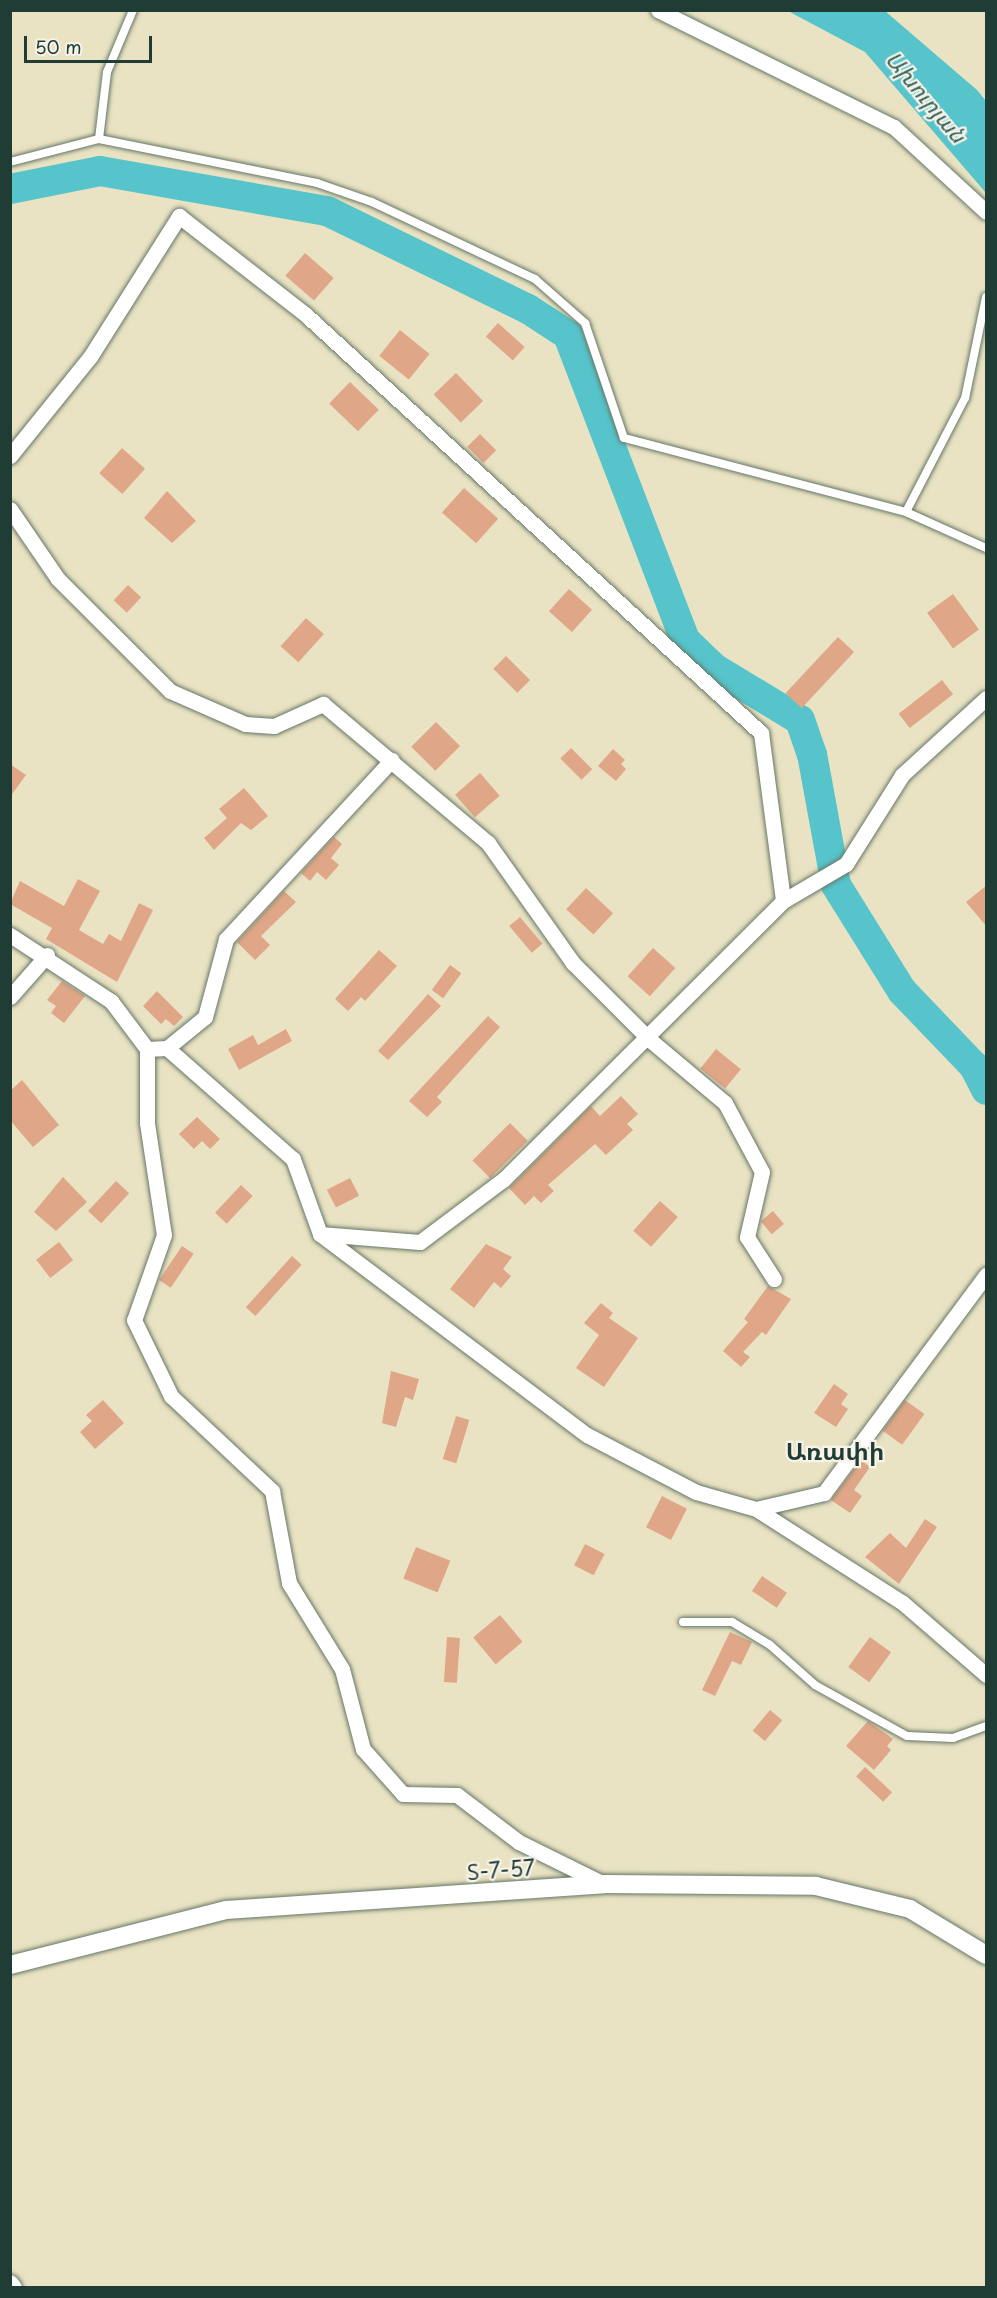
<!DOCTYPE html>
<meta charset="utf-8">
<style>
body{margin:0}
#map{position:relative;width:997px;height:2298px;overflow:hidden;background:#e9e3c3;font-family:"Playpen Sans","Noto Sans Armenian",sans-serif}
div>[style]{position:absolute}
.water>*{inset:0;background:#56c4ca}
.river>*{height:30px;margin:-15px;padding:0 15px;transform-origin:15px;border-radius:15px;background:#56c4ca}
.building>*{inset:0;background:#dfa787;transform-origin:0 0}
.roads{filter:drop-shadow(0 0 2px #676) drop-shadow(0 0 2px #676)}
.service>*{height:8px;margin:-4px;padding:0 4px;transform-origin:4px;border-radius:4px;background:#fff}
.minor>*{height:15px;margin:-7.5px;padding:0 7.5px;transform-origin:7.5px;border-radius:7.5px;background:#fff}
.tertiary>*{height:18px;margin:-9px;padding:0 9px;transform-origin:9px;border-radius:9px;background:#fff}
span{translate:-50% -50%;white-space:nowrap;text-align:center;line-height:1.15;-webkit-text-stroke:4.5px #f7f3e8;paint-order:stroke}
.street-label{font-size:21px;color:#1f3d34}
.water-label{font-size:22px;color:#2d5f5a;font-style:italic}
.quarter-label{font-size:24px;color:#1f3d34;font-weight:700}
.frame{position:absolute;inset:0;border:12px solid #1f3d34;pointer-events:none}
.scale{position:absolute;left:24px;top:36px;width:128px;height:27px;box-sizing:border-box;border:3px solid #1f3d34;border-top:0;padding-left:8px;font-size:18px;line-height:21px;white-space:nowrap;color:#1f3d34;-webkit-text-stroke:4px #f7f3e8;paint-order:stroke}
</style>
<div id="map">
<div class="water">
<i style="clip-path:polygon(788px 11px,885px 11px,977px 90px,986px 101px,986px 193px,865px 52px)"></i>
</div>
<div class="river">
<i style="left:10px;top:189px;width:92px;rotate:-11.3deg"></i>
<i style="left:100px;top:171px;width:230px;rotate:10deg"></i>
<i style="left:327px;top:211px;width:224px;rotate:26deg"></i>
<i style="left:528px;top:309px;width:48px;rotate:33deg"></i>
<i style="left:568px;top:335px;width:327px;rotate:69deg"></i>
<i style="left:685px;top:640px;width:40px;rotate:44deg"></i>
<i style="left:714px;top:668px;width:100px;rotate:31.2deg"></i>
<i style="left:800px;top:720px;width:36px;rotate:71deg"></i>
<i style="left:812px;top:754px;width:133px;rotate:79.6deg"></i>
<i style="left:836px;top:885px;width:125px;rotate:58.1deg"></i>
<i style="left:902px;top:991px;width:104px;rotate:46.2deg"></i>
<i style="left:974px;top:1066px;width:27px;rotate:63deg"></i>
</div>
<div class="building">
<i style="left:305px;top:253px;width:38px;height:30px;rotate:41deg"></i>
<i style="left:498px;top:323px;width:36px;height:18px;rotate:42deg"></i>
<i style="left:400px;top:330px;width:38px;height:33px;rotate:39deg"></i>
<i style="left:456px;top:373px;width:39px;height:31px;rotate:46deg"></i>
<i style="left:350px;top:382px;width:40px;height:30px;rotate:44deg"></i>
<i style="left:480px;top:434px;width:23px;height:18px;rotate:45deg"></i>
<i style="left:122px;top:448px;width:31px;height:34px;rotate:42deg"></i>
<i style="left:464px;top:488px;width:46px;height:33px;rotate:42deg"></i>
<i style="clip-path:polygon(167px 491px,196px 521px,172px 543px,144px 518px)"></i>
<i style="left:128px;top:585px;width:18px;height:21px;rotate:43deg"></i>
<i style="left:569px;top:589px;width:31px;height:30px;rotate:42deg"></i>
<i style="left:953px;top:594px;width:44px;height:32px;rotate:54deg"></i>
<i style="left:306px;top:618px;width:24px;height:38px;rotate:42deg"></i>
<i style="left:838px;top:637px;width:22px;height:77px;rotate:43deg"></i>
<i style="left:506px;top:656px;width:34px;height:18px;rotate:45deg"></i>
<i style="left:942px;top:680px;width:18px;height:55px;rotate:52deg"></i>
<i style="left:436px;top:722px;width:34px;height:35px;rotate:45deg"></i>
<i style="left:571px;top:748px;width:30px;height:15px;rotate:45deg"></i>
<i style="clip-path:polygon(613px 749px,625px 760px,621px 764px,626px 769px,616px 781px,598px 766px)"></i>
<i style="clip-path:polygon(10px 764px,26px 775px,10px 797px)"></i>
<i style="left:480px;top:773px;width:30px;height:33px;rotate:49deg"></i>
<i style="clip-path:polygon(244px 788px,268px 816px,251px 830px,241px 823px,214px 850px,204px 838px,227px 818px,219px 809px)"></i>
<i style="clip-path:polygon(334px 837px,342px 844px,331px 858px,339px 865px,326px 880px,317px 872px,310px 881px,301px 873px)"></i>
<i style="clip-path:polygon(78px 879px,100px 891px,79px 930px,103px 944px,109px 934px,121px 941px,139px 903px,153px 910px,117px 982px,46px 939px,52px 928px,10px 904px,20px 881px,64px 906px)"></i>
<i style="clip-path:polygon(987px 885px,987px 927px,966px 902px)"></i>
<i style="left:586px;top:888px;width:37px;height:29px;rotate:43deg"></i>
<i style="clip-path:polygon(284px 891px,296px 902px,261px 936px,270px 945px,255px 960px,237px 942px)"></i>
<i style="left:520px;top:917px;width:35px;height:14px;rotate:50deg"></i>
<i style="left:653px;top:948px;width:30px;height:38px;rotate:42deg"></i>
<i style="clip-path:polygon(379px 950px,397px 966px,365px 1001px,361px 997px,348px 1011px,335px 999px)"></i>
<i style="left:450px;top:965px;width:14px;height:31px;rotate:36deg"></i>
<i style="clip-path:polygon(62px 981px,85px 996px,64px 1023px,51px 1013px,56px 1006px,47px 1000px)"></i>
<i style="clip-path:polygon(157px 991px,183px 1017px,174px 1026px,166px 1019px,161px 1024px,143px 1006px)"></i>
<i style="clip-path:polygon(428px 994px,441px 1006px,388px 1060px,378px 1051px)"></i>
<i style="clip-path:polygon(488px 1016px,500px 1027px,437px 1097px,442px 1102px,427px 1117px,409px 1101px)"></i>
<i style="clip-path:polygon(286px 1029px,292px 1041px,239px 1070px,228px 1049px,253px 1035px,258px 1045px)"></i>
<i style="left:716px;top:1049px;width:32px;height:25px;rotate:39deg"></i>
<i style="clip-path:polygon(22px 1080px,59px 1125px,33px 1147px,10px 1120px,10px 1091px)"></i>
<i style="clip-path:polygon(621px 1096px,638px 1114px,627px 1124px,633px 1130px,606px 1155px,595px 1144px,548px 1185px,554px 1191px,541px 1203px,534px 1196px,525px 1205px,509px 1188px,591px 1106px,600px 1116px)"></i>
<i style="clip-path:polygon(197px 1117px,220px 1139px,210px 1149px,202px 1141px,194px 1149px,179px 1134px)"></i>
<i style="left:510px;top:1123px;width:25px;height:53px;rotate:45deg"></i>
<i style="clip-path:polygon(63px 1177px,87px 1202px,56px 1231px,34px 1212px)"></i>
<i style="left:350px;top:1178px;width:20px;height:26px;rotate:63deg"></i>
<i style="left:116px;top:1181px;width:18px;height:41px;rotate:43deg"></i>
<i style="left:241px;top:1185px;width:16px;height:38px;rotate:43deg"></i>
<i style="left:660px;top:1201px;width:24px;height:40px;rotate:42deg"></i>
<i style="left:773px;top:1211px;width:17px;height:16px;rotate:50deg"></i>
<i style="left:59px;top:1242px;width:23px;height:29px;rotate:52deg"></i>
<i style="clip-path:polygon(486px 1244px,512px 1257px,503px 1269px,511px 1276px,501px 1288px,494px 1282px,474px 1308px,450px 1289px)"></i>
<i style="left:182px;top:1246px;width:14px;height:41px;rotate:34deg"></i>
<i style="left:292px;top:1256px;width:13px;height:69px;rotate:42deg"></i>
<i style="clip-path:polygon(768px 1286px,791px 1299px,766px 1335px,762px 1332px,743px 1352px,750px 1357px,741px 1367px,723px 1351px,748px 1322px,744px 1319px)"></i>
<i style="clip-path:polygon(601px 1303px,613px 1313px,609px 1318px,638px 1338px,604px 1387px,576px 1368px,599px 1335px,584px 1323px)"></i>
<i style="clip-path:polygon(391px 1371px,419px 1379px,413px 1400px,405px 1397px,396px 1427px,382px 1423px)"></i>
<i style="clip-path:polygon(834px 1384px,848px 1394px,841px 1404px,848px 1409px,836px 1427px,814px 1413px)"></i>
<i style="clip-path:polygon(103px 1400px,124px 1423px,95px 1449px,80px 1432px,92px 1421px,86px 1415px)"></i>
<i style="left:905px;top:1400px;width:24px;height:38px;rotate:36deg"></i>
<i style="left:456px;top:1416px;width:14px;height:45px;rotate:17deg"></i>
<i style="clip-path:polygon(861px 1460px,870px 1467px,854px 1490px,862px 1496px,850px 1513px,831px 1500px)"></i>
<i style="left:662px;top:1496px;width:28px;height:35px;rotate:27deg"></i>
<i style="clip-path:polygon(925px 1519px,937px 1527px,899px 1584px,865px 1557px,890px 1533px,906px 1548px)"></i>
<i style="left:585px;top:1544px;width:22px;height:24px;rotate:27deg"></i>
<i style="left:416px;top:1547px;width:37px;height:34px;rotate:22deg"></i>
<i style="left:762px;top:1576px;width:30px;height:18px;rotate:34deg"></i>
<i style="left:500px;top:1615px;width:35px;height:35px;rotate:50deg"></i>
<i style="clip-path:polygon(730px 1632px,752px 1642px,741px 1665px,732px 1661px,715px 1696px,702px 1690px)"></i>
<i style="left:447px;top:1637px;width:13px;height:45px;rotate:4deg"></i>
<i style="left:870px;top:1637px;width:26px;height:37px;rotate:36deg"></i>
<i style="left:770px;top:1710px;width:16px;height:27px;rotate:40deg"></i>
<i style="clip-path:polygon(868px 1721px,893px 1739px,887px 1746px,891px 1750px,874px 1770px,846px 1746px)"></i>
<i style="left:865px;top:1767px;width:37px;height:13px;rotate:43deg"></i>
</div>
<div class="roads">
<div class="service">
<i style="left:99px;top:139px;width:222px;rotate:11.4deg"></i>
<i style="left:317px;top:183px;width:58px;rotate:19.1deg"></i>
<i style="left:372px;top:202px;width:180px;rotate:25.3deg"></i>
<i style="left:535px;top:279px;width:67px;rotate:41.3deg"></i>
<i style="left:585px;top:323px;width:121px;rotate:71.3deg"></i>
<i style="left:624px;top:438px;width:292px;rotate:14.7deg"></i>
<i style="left:10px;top:162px;width:92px;rotate:-14.5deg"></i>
<i style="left:99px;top:139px;width:67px;rotate:-83.2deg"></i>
<i style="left:107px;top:72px;width:67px;rotate:-67.2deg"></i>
<i style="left:986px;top:297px;width:103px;rotate:101.7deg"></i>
<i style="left:965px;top:398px;width:128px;rotate:117.4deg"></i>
<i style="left:906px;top:512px;width:88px;rotate:24.2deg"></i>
<i style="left:683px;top:1622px;width:49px"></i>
<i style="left:732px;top:1622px;width:44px;rotate:31.2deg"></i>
<i style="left:770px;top:1645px;width:60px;rotate:41.6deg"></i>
<i style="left:815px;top:1685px;width:105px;rotate:29deg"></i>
<i style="left:907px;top:1736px;width:46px;rotate:2.5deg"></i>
<i style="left:953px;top:1738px;width:35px;rotate:-20deg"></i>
</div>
<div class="minor">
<i style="left:658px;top:10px;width:263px;rotate:26.4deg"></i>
<i style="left:894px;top:127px;width:125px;rotate:42.7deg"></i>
<i style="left:10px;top:456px;width:127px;rotate:-51.1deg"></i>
<i style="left:90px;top:357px;width:167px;rotate:-57.7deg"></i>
<i style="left:179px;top:216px;width:161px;rotate:37.9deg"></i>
<i style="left:306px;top:315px;width:618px;rotate:42.57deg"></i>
<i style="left:761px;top:733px;width:169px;rotate:82.5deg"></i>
<i style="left:10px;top:509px;width:85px;rotate:55.6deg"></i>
<i style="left:58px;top:579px;width:158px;rotate:45deg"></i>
<i style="left:170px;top:691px;width:82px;rotate:23.7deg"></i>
<i style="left:245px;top:724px;width:29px;rotate:4deg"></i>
<i style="left:274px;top:726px;width:54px;rotate:-24.2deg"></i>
<i style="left:323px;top:704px;width:216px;rotate:40.1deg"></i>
<i style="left:488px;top:843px;width:147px;rotate:54.7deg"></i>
<i style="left:573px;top:963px;width:109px;rotate:45deg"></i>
<i style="left:650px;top:1040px;width:98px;rotate:40deg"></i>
<i style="left:725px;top:1103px;width:78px;rotate:61.8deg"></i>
<i style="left:762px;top:1172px;width:67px;rotate:103deg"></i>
<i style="left:747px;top:1237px;width:50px;rotate:57.3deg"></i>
<i style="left:10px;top:935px;width:121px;rotate:33.2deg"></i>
<i style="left:111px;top:1001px;width:60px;rotate:53.1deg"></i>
<i style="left:147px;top:1049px;width:20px;rotate:-3deg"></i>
<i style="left:167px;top:1048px;width:168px;rotate:41.4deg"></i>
<i style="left:293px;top:1159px;width:80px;rotate:70.2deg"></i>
<i style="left:320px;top:1234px;width:334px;rotate:37deg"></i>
<i style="left:587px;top:1435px;width:123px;rotate:27.6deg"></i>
<i style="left:696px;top:1492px;width:62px;rotate:15.8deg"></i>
<i style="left:756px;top:1509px;width:174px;rotate:32.6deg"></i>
<i style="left:903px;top:1603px;width:110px;rotate:40.9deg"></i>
<i style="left:10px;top:997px;width:56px;rotate:-48.6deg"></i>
<i style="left:167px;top:1048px;width:49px;rotate:-39.2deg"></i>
<i style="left:205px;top:1017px;width:81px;rotate:-74.9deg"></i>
<i style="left:226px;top:939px;width:244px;rotate:-47.2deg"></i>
<i style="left:147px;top:1049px;width:74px;rotate:90deg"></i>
<i style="left:147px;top:1123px;width:113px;rotate:81.4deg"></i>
<i style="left:164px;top:1235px;width:90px;rotate:109.4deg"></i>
<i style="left:134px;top:1320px;width:85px;rotate:64deg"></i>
<i style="left:171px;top:1396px;width:139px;rotate:43.2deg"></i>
<i style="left:272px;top:1491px;width:94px;rotate:79.5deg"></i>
<i style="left:289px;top:1583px;width:101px;rotate:58.4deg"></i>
<i style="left:342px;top:1669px;width:83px;rotate:75.3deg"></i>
<i style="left:363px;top:1749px;width:60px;rotate:48.4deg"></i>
<i style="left:403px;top:1794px;width:54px;rotate:1.1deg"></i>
<i style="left:457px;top:1795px;width:78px;rotate:37.2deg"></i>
<i style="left:519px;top:1842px;width:95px;rotate:26.3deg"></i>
<i style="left:320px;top:1234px;width:100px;rotate:4.6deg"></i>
<i style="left:420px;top:1242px;width:105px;rotate:-36.9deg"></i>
<i style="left:504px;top:1179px;width:394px;rotate:-44.9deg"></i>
<i style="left:783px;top:901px;width:73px;rotate:-30.4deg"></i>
<i style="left:846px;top:864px;width:105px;rotate:-57.8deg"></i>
<i style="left:902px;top:775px;width:114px;rotate:-42.5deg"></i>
<i style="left:756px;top:1509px;width:70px;rotate:-13.2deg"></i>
<i style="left:824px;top:1493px;width:272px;rotate:-53.4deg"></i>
</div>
<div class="tertiary">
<i style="left:10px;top:1965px;width:223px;rotate:-14.3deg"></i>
<i style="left:226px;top:1910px;width:379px;rotate:-3.9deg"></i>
<i style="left:604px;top:1884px;width:212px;rotate:0.5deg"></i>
<i style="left:816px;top:1886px;width:97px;rotate:13.7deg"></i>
<i style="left:910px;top:1909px;width:89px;rotate:31.2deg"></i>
<i style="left:10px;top:2284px;width:5px;rotate:53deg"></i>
</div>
</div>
<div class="street-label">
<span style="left:501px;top:1869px;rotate:-4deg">Տ-7-57</span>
</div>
<div class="water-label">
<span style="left:927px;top:96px;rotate:50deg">Ախուրյան</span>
</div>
<div class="quarter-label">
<span style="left:835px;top:1451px">Առափի</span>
</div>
<div class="frame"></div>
<div class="scale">50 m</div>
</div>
